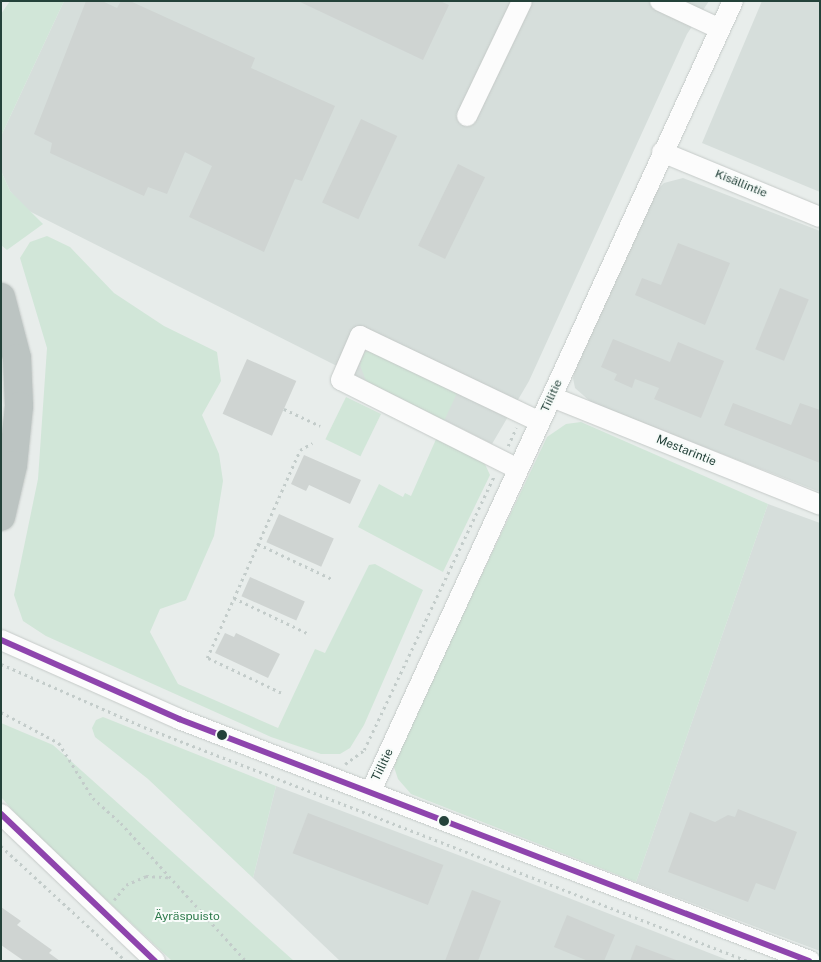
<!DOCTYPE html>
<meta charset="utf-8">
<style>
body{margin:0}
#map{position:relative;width:821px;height:962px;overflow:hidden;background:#e8edeb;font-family:"Public Sans",sans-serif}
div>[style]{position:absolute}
.built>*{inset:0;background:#d6dedb}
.green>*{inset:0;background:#d1e6d8;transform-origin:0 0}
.building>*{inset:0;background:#cfd4d2;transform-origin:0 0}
.path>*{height:2.5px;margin-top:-1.25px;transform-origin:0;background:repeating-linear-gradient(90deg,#c3ccca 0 2.5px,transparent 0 6.5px)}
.roads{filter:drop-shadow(0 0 1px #c5cac8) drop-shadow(0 0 1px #c5cac8)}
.minor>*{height:20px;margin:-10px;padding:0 10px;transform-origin:10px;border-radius:10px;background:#fcfcfc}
.highway>*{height:28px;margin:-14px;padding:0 14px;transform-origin:14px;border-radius:14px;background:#bcc4c2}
.bus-1>*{height:6px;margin:-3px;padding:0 3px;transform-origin:3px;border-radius:3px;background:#8e44ad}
.dots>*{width:14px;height:14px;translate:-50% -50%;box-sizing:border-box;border:2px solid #f7fbf9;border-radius:50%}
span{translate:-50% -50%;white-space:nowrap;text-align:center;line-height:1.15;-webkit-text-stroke:4px #f7fbf9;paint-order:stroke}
.street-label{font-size:12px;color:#24423a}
.park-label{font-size:12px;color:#2d7a4b}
.frame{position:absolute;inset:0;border:2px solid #24423a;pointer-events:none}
</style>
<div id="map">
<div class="built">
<i style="clip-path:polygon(64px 1px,709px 1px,687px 34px,529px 381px,492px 444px,25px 209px,10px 191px,1px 171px,1px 136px)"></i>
<i style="clip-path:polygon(762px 1px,820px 1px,820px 192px,702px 143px)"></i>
<i style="clip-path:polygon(683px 178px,820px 231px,820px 492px,592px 403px,575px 388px,573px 378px,577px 362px,656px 191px,664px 183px)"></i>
<i style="clip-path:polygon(768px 504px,820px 523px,820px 951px,636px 882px)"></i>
<i style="clip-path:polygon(276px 786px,474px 861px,730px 961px,340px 961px,253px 878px)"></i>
</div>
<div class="green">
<i style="clip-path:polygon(10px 1px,64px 1px,1px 136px,1px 14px)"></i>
<i style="clip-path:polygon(1px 171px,10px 191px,43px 224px,7px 250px,1px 245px)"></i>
<i style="clip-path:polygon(47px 236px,70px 247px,114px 293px,164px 326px,217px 352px,221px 381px,202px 415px,219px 454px,223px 481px,214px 536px,186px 600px,160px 609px,150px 632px,178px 684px,278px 728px,315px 649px,325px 653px,369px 565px,375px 564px,423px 590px,364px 725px,350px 748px,340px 754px,321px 754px,271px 737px,46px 636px,23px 621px,14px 595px,38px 479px,47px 348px,20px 258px,30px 242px)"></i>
<i style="clip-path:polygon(371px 351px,458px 391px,444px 421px,366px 381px,360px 365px,365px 352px)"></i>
<i style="left:346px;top:397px;width:39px;height:47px;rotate:26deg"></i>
<i style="clip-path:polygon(581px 422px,768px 504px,636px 882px,411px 794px,398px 779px,394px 767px,396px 755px,547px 437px,566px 424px)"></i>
<i style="clip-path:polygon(437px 437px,484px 462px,490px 475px,443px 572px,358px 527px,379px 484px,403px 497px,405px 493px,411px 496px)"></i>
<i style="clip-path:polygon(103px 717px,276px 786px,253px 878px,148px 779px,95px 737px,92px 728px,96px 720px)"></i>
<i style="clip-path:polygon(1px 723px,53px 745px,294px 961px,172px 961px,23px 822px,1px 797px)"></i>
</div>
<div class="building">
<i style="clip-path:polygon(86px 1px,102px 1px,117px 8px,121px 1px,130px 1px,255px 58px,251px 68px,335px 106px,302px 181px,295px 179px,264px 252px,189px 217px,212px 166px,185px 152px,167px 194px,148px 187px,144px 196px,50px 153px,52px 143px,34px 134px)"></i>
<i style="clip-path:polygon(298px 1px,440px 1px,449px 5px,423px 60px)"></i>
<i style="left:361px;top:119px;width:40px;height:92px;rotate:25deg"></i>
<i style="left:458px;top:164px;width:30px;height:91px;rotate:26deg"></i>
<i style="clip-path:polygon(678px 243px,730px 263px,705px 325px,635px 295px,642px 278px,661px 285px)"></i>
<i style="left:780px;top:288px;width:31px;height:66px;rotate:22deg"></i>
<i style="clip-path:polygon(613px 339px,670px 362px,678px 342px,724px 361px,701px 418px,654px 399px,659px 388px,635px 379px,632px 388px,614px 380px,617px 374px,601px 367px)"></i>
<i style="left:247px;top:359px;width:54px;height:60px;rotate:24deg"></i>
<i style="clip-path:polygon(733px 403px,791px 425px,800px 403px,820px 410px,820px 463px,724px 425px)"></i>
<i style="clip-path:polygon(304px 455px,361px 480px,350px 504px,309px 485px,306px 491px,291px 484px)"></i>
<i style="left:279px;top:514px;width:60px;height:31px;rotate:24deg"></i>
<i style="left:250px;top:577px;width:60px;height:21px;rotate:24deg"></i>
<i style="clip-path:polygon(225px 633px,234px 637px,236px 633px,280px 654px,268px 678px,215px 653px)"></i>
<i style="clip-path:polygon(738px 809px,797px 832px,775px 890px,756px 883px,748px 902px,668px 872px,690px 812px,715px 822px,728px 815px,735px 817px)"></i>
<i style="left:308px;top:813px;width:145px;height:43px;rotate:21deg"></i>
<i style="clip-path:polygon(472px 890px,501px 901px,478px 961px,445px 961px)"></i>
<i style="clip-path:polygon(1px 907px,21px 921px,17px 925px,52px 950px,49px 953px,60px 961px,24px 961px,1px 945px)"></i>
<i style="clip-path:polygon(567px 915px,615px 935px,604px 961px,588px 961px,554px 947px)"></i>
<i style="clip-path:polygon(636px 945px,676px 960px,675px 961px,630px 961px)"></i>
</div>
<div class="path">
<i style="left:284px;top:409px;width:40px;rotate:25deg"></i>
<i style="left:508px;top:446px;width:20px;rotate:-66deg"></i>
<i style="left:258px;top:544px;width:84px;rotate:25.3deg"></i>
<i style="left:234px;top:598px;width:83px;rotate:25.6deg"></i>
<i style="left:1px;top:664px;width:156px;rotate:23.8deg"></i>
<i style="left:144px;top:727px;width:648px;rotate:21.18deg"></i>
<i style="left:281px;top:693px;width:82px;rotate:-154.7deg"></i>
<i style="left:207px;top:658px;width:228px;rotate:-65.9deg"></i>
<i style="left:300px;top:450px;width:14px;rotate:-30deg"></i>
<i style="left:1px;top:712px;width:66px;rotate:28.1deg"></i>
<i style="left:59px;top:743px;width:65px;rotate:58.3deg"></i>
<i style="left:93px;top:798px;width:38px;rotate:42deg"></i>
<i style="left:121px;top:823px;width:186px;rotate:47.8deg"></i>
<i style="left:345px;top:764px;width:24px;rotate:-36deg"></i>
<i style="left:364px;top:750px;width:303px;rotate:-64.6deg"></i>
<i style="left:1px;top:846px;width:170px;rotate:42.6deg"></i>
<i style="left:114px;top:900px;width:19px;rotate:-51deg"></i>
<i style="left:126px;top:885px;width:22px;rotate:-24deg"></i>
<i style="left:146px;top:876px;width:22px;rotate:3deg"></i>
</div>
<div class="roads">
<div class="minor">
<i style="left:660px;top:1px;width:66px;rotate:25deg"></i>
<i style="left:467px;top:116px;width:127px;rotate:-64.4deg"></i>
<i style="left:662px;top:152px;width:171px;rotate:22.4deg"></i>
<i style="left:552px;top:397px;width:289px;rotate:21.9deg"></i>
<i style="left:518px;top:469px;width:198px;rotate:-153.3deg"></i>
<i style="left:341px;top:380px;width:48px;rotate:-66.6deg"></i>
<i style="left:360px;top:336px;width:199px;rotate:25.5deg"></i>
<i style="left:1px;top:640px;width:195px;rotate:23.9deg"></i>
<i style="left:179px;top:719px;width:676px;rotate:20.98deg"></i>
<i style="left:371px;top:791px;width:869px;rotate:-65.38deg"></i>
<i style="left:1px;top:814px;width:213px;rotate:43.7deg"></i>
</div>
<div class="highway">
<i style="left:1px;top:297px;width:63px;rotate:75.3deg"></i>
<i style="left:17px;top:358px;width:48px;rotate:87.6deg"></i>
<i style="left:19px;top:406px;width:59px;rotate:95.8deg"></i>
<i style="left:13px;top:465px;width:53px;rotate:103deg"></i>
</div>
</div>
<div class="bus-1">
<i style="left:1px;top:640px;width:195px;rotate:23.9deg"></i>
<i style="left:179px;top:719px;width:675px;rotate:21.01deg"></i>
<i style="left:1px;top:814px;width:213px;rotate:43.7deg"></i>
</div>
<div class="dots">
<i style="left:222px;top:735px;background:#24423a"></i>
<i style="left:444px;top:821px;background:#24423a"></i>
</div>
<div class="street-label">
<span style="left:741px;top:184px;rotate:22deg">Kisällintie</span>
<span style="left:552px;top:396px;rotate:-65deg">Tiilitie</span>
<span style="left:686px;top:451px;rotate:22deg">Mestarintie</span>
<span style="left:383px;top:765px;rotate:-65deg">Tiilitie</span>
</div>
<div class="park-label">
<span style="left:187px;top:917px">Äyräspuisto</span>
</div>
<div class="frame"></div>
</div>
